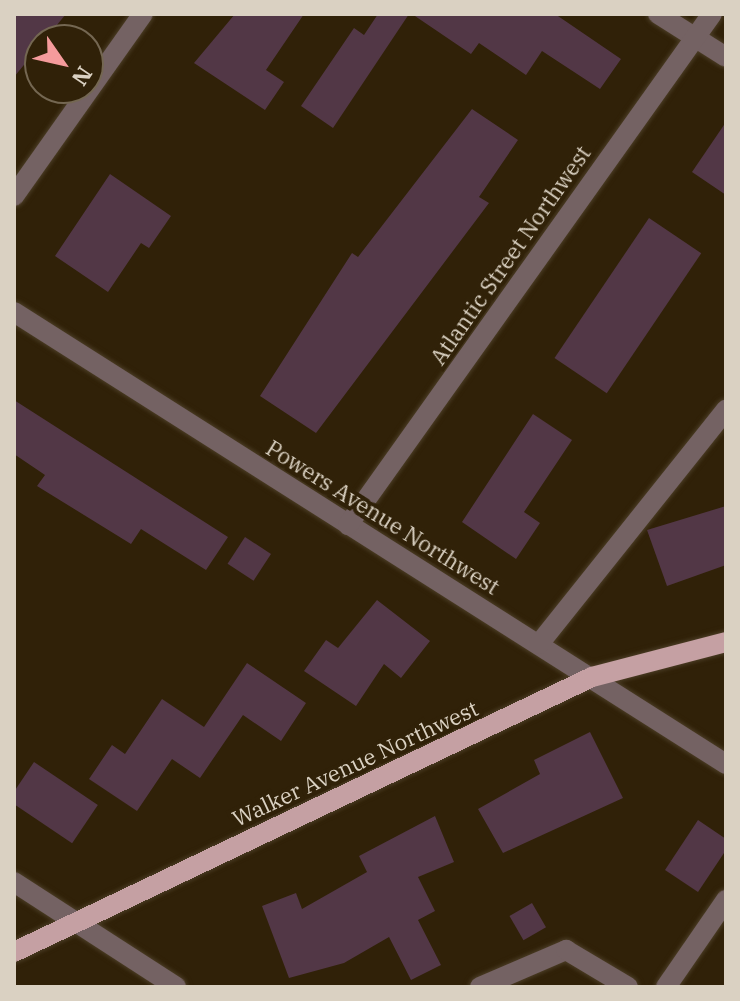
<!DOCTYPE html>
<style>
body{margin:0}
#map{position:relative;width:740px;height:1001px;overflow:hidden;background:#302108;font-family:"IBM Plex Serif",serif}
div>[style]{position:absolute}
.building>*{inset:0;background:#523746;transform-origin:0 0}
.roads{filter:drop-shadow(0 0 2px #4b3d26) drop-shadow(0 0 2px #4b3d26)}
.minor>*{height:20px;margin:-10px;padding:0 10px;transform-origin:10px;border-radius:10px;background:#746263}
.major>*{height:20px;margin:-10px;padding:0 10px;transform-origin:10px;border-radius:10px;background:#c5a0a3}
span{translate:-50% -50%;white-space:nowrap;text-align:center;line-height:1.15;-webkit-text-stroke:8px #302108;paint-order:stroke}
.street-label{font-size:22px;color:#dad1c2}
.frame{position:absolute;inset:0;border:16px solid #dad1c2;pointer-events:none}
.north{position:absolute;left:24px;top:24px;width:80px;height:80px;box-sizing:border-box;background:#302108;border:2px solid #746752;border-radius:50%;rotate:124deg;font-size:22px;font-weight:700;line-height:32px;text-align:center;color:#dad1c2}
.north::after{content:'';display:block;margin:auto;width:28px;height:36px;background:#f59b9c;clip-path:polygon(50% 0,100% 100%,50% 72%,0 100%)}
</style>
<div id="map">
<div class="building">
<i style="clip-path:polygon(14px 14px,66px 14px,14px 77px)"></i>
<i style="clip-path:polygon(235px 14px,304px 14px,266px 70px,284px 82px,265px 110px,194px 63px)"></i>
<i style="clip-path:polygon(378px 14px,409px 14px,333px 128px,301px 106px,354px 28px,364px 35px)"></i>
<i style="clip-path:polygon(412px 14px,555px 14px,621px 59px,600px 89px,542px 51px,526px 75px,479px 43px,471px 54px)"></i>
<i style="clip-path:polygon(472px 109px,518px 140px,479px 197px,489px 203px,316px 433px,260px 396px,352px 253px,358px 257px)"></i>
<i style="clip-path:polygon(726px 122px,726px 195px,692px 172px)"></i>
<i style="clip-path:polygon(110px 174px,171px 216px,149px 248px,141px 243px,108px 292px,55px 256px)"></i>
<i style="left:649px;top:218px;width:63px;height:169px;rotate:34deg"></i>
<i style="clip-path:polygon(14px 400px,228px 537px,206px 570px,141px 529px,131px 544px,37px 486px,45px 475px,14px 454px)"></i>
<i style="clip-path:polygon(533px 414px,572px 440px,524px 512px,540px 523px,516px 559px,462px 522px)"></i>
<i style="clip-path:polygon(726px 506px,726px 565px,667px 586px,647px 530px)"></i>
<i style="left:245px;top:537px;width:31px;height:32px;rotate:33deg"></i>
<i style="clip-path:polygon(377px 600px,430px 641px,401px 678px,384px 664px,356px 706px,304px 671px,326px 640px,338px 648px)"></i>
<i style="clip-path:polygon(247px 663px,306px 703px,281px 741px,243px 715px,200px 778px,172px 759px,137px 811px,89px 779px,112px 745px,125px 754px,162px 699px,204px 727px)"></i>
<i style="clip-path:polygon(590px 732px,623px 798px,503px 853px,478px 809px,540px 774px,534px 760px)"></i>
<i style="left:34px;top:762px;width:77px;height:46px;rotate:34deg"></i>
<i style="clip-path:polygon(435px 816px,454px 862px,418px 877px,435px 911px,418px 920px,441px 965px,411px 980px,389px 937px,344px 963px,289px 978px,262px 906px,296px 893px,302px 909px,367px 872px,359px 856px)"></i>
<i style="clip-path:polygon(698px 820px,726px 839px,726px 850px,698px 892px,665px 870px)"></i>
<i style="left:532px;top:903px;width:28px;height:26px;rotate:60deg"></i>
</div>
<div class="roads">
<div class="minor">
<i style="left:658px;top:14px;width:80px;rotate:32.3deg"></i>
<i style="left:14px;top:196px;width:223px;rotate:-54.7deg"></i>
<i style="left:14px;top:312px;width:843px;rotate:32.41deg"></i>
<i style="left:348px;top:525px;width:627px;rotate:-54.54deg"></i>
<i style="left:539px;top:644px;width:300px;rotate:-51.4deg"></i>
<i style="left:14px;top:882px;width:193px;rotate:32.9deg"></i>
<i style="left:480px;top:987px;width:94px;rotate:-23.3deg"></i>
<i style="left:566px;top:950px;width:72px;rotate:30.8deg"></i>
<i style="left:666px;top:987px;width:106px;rotate:-55.4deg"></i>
</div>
<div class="major">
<i style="left:14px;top:952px;width:640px;rotate:-25.44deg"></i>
<i style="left:592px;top:677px;width:138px;rotate:-14.6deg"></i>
</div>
</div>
<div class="street-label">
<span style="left:510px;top:255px;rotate:-55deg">Atlantic Street Northwest</span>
<span style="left:383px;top:517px;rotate:32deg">Powers Avenue Northwest</span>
<span style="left:355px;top:763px;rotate:-25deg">Walker Avenue Northwest</span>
</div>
<div class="frame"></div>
<div class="north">N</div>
</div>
